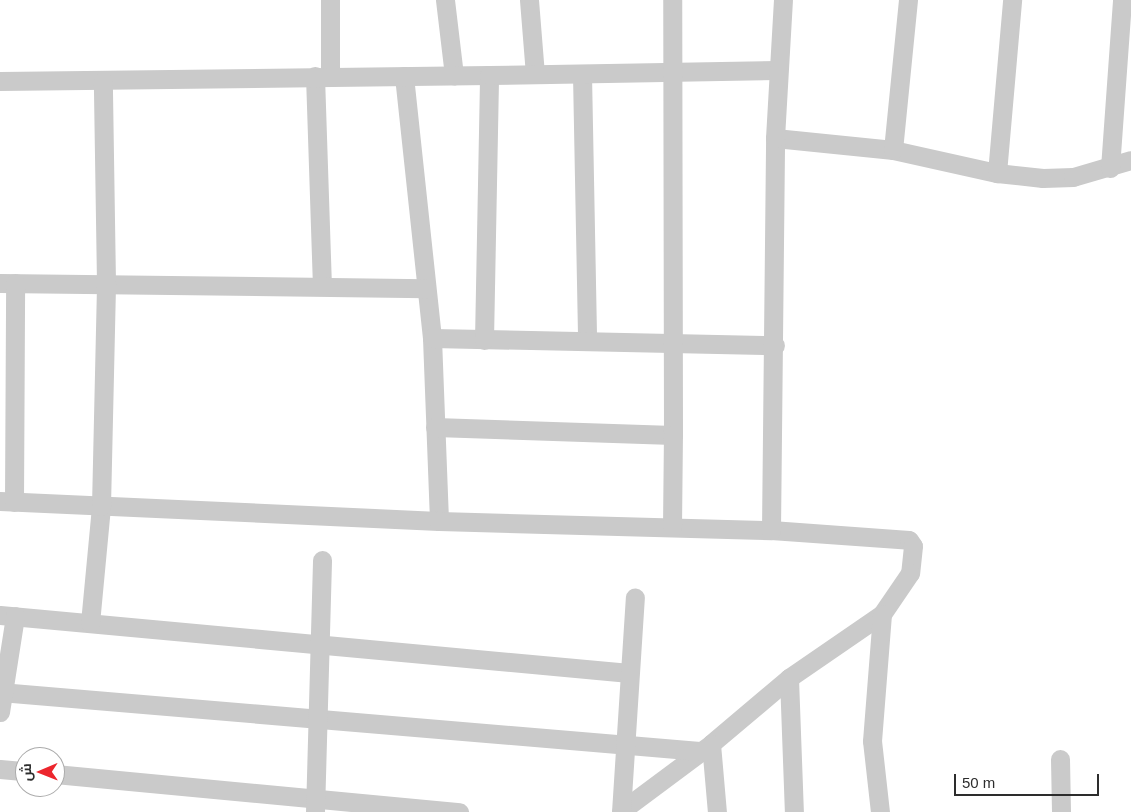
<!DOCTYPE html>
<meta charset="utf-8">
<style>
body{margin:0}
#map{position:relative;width:1131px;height:812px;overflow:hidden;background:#fff;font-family:Arial,Cairo,sans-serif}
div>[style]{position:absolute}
.minor>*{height:19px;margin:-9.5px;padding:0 9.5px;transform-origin:9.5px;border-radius:9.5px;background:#cacaca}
span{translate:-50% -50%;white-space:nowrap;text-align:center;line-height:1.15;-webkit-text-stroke:5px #fff;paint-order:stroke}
.north{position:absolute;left:15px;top:747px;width:50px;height:50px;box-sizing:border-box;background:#fff;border:1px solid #ababab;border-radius:50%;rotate:269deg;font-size:14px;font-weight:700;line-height:20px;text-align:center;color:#2d2d2d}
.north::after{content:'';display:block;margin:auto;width:18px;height:22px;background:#ec262d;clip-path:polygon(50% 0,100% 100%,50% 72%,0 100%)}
.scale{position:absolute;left:954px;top:774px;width:145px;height:22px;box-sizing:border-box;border:2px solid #2d2d2d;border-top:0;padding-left:6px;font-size:15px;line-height:18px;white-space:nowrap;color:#2d2d2d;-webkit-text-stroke:4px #fff;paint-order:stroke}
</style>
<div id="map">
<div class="minor">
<i style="left:445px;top:0;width:76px;rotate:83.2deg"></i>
<i style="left:529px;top:0;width:74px;rotate:85.4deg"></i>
<i style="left:582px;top:74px;width:266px;rotate:88.9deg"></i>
<i style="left:315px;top:76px;width:210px;rotate:88.1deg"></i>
<i style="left:330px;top:76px;width:76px;rotate:-90deg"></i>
<i style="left:404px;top:76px;width:263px;rotate:83.9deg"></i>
<i style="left:432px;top:338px;width:183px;rotate:87.8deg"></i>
<i style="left:0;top:81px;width:489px;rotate:-0.7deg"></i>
<i style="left:775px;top:138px;width:119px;rotate:5.8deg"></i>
<i style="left:893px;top:150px;width:107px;rotate:12.5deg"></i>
<i style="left:997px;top:173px;width:46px;rotate:6.2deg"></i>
<i style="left:1043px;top:178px;width:30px;rotate:-2deg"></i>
<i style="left:1073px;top:177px;width:60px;rotate:-16.3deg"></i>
<i style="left:893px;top:150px;width:151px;rotate:-84.3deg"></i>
<i style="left:1110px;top:168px;width:168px;rotate:-85.9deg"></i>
<i style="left:997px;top:173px;width:174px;rotate:-85deg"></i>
<i style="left:0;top:283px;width:426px;rotate:0.7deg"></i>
<i style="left:432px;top:338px;width:343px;rotate:1.2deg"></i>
<i style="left:484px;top:340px;width:265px;rotate:-88.9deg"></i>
<i style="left:489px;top:75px;width:288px;rotate:-1deg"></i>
<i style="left:435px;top:427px;width:238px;rotate:1.9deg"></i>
<i style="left:673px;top:435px;width:435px;rotate:-90.1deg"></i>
<i style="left:0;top:501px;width:439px;rotate:2.6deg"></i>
<i style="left:439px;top:521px;width:332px;rotate:1.6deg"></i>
<i style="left:771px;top:530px;width:138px;rotate:4.1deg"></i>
<i style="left:909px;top:540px;width:7px;rotate:56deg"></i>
<i style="left:913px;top:546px;width:27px;rotate:96deg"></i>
<i style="left:910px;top:573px;width:50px;rotate:124.3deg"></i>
<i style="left:882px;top:614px;width:113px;rotate:145.5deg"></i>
<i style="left:789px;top:678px;width:102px;rotate:139.8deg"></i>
<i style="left:711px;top:744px;width:112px;rotate:143.3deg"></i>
<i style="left:14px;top:502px;width:219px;rotate:-89.7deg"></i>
<i style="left:672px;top:527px;width:92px;rotate:-89.4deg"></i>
<i style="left:771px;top:530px;width:392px;rotate:-89.4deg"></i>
<i style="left:775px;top:138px;width:138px;rotate:-86.7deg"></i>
<i style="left:0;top:615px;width:632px;rotate:5.27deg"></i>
<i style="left:90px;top:623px;width:118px;rotate:-84.6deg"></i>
<i style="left:101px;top:506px;width:223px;rotate:-88.7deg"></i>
<i style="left:106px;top:283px;width:202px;rotate:-90.9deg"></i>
<i style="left:789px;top:678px;width:134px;rotate:87.9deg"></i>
<i style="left:0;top:692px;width:702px;rotate:4.82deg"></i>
<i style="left:0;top:712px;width:97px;rotate:-81.1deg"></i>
<i style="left:711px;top:744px;width:68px;rotate:85deg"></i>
<i style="left:1060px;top:759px;width:53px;rotate:88.9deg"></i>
<i style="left:0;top:769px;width:25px;rotate:5deg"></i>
<i style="left:55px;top:774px;width:406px;rotate:5.4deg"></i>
<i style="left:315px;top:812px;width:252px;rotate:-88.4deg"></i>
<i style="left:621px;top:812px;width:215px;rotate:-86.3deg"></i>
<i style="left:880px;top:812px;width:71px;rotate:-96.4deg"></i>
<i style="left:872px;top:741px;width:127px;rotate:-85.5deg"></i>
</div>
<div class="north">ش</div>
<div class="scale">50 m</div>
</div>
